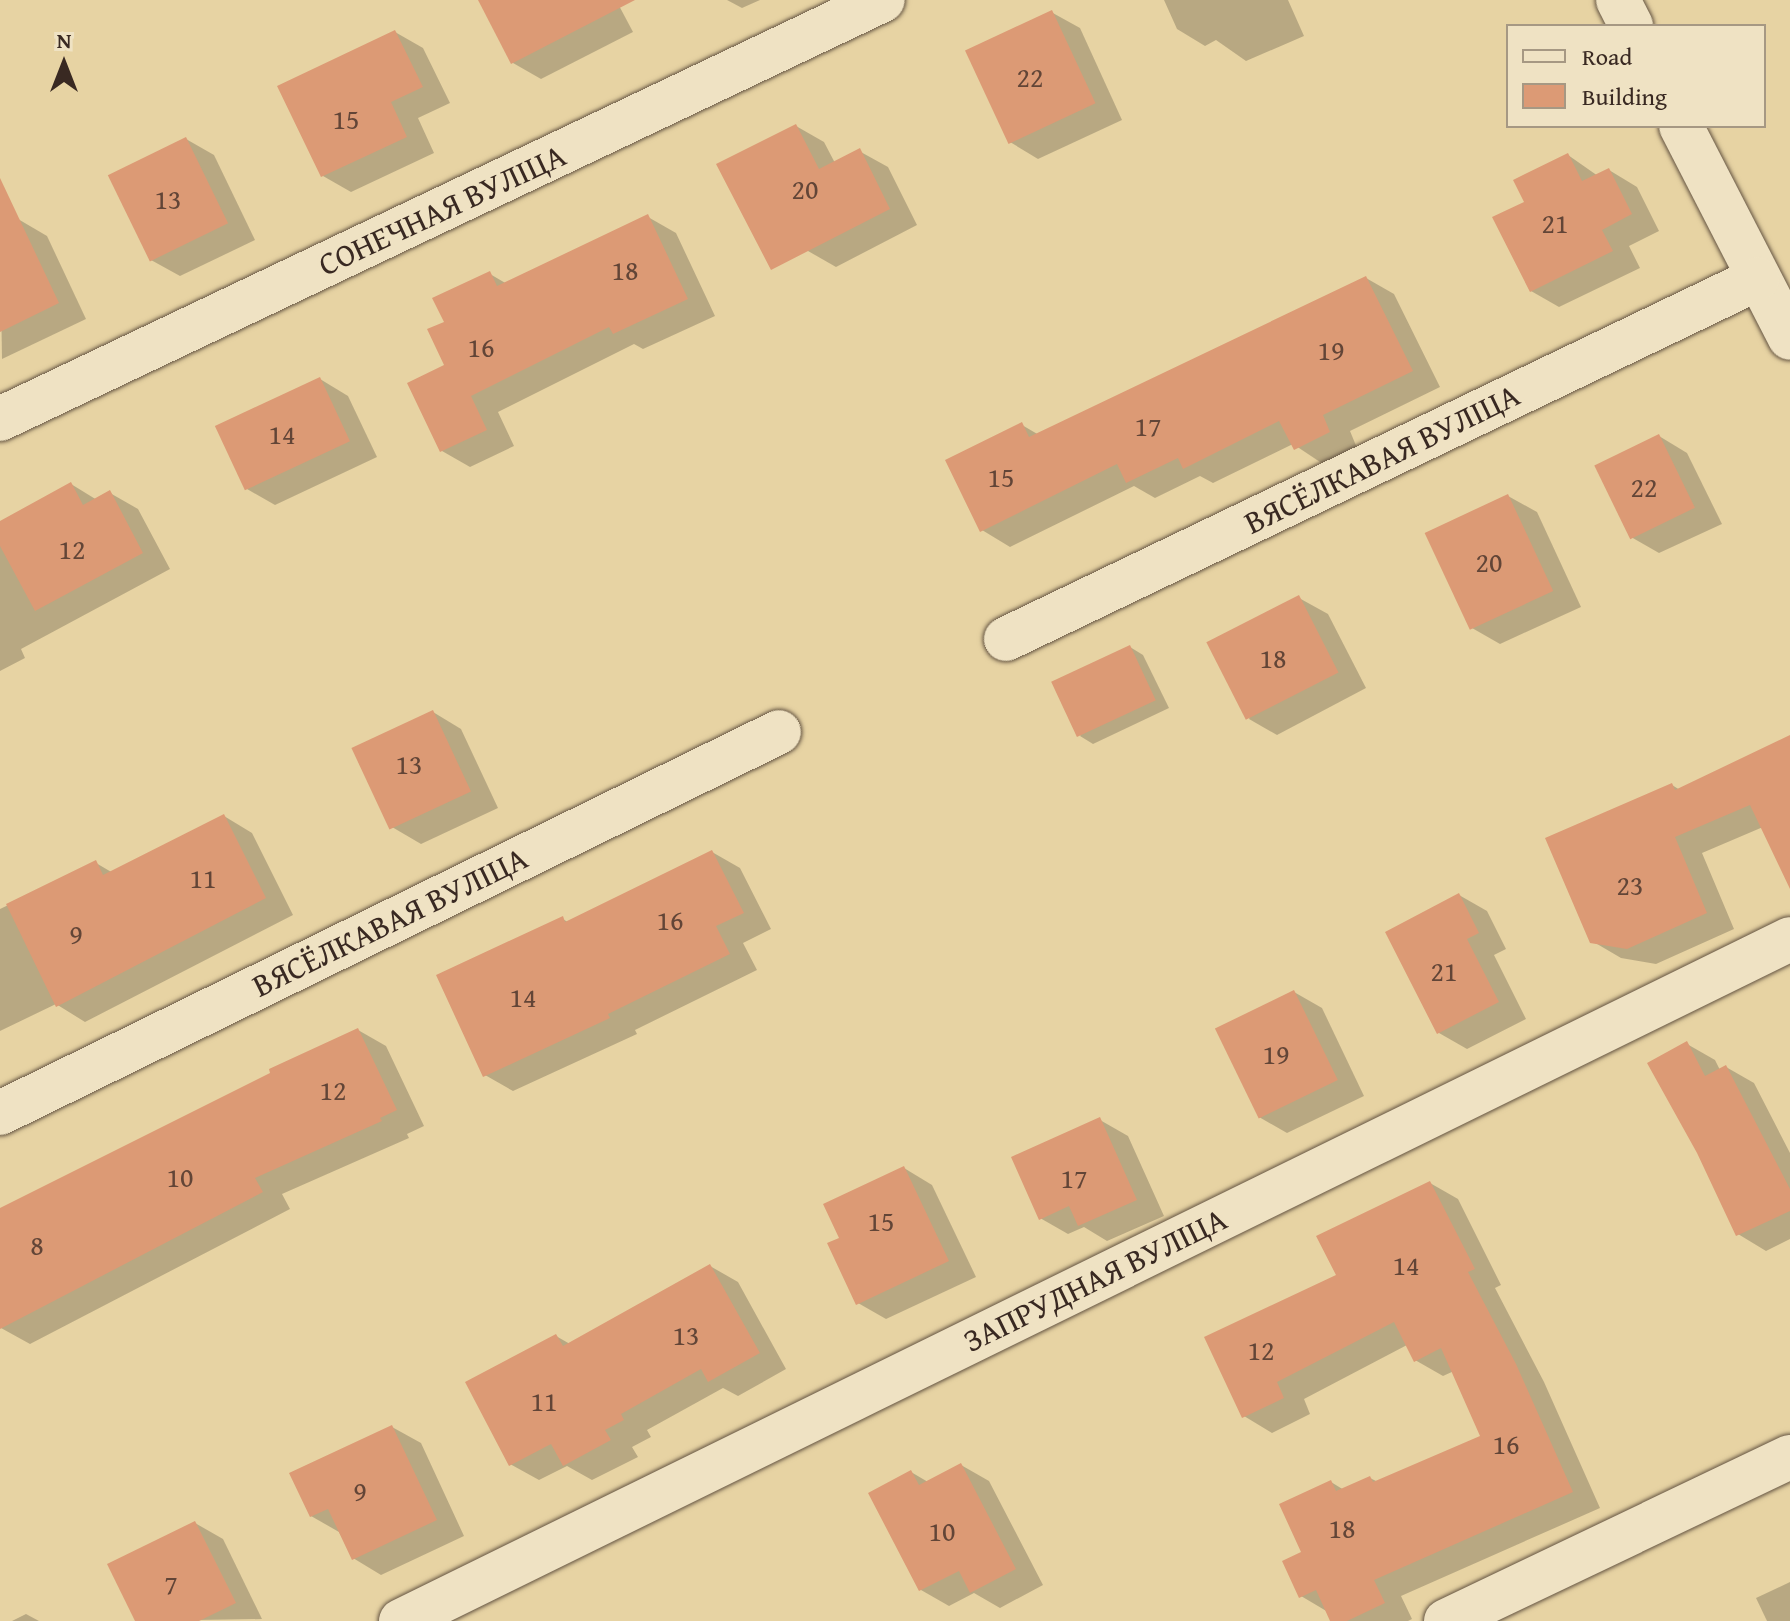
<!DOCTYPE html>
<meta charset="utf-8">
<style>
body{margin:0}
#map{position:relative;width:1790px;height:1621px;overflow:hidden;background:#e7d3a3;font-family:"Gentium Book Plus",serif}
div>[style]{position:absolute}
.shadow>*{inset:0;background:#0003}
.building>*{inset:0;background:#dc9a75;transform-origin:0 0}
.roads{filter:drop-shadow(0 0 2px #645442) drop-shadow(0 0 2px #645442)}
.minor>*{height:44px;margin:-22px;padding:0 22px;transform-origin:22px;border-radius:22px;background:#efe2c3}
span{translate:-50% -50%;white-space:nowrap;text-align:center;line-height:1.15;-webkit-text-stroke:7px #efe2c3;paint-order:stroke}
.number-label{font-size:28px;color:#624537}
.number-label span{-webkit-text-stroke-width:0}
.street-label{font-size:32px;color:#392922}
.legend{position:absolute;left:1506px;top:24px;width:260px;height:104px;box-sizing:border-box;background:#efe2c3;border:2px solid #a69883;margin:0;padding:10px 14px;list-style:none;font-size:24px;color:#392922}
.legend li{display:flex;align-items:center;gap:16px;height:40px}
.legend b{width:40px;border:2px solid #a69883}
.north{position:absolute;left:24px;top:24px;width:80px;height:80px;-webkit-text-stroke:6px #efe2c3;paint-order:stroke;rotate:0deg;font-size:22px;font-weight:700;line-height:32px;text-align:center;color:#392922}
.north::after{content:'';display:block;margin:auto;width:28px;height:36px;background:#392922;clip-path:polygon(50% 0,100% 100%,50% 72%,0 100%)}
</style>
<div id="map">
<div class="shadow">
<i style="clip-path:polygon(480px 0,616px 0,633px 32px,541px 79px,513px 63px)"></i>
<i style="clip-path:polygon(727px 0,760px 0,742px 8px)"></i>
<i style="clip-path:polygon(1164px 0,1288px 0,1304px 36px,1246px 61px,1216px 40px,1205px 46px,1177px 29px)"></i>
<i style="clip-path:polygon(1051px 12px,1080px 28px,1122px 120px,1038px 159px,1010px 142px)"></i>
<i style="clip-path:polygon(395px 32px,423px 48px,450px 103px,418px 118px,434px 153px,351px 192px,323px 176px)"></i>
<i style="clip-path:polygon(796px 126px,824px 142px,835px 163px,859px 151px,888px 167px,917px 225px,836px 267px,808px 251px)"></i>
<i style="clip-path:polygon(186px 139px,214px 155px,255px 240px,180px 276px,151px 260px)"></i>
<i style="clip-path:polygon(1568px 155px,1598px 176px,1609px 170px,1637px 187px,1659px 231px,1629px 246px,1640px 268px,1559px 307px,1531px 291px,1527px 203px)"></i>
<i style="clip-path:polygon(648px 217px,676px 233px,715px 316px,643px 349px,634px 344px,498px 412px,514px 446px,470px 467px,442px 451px,447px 365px,490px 274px,507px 284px)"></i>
<i style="clip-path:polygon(18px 219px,47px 236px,86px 319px,2px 359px,0 228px)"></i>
<i style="clip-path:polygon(1366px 278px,1394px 294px,1440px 387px,1350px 431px,1357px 448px,1323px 464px,1293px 444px,1213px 483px,1200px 476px,1155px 498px,1134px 486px,1010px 547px,982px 530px,1022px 425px,1039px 435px)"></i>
<i style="clip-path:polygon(320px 379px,348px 396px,377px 457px,275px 505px,247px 489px)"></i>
<i style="clip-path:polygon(1659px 436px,1687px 453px,1722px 524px,1659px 553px,1631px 537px)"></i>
<i style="clip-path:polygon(71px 484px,97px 500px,110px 493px,138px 509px,170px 569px,21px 649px,25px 658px,0 671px,0 525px)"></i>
<i style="clip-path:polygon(1508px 496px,1537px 512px,1581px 607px,1500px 644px,1472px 628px)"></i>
<i style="clip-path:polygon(1299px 598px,1328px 614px,1366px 688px,1277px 735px,1249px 719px)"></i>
<i style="clip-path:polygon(1130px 647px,1143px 655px,1169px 708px,1093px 744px,1080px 736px)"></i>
<i style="clip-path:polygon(433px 712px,461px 729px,498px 808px,421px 844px,392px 827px)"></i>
<i style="clip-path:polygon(1790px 737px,1790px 861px,1763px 827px,1702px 853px,1734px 929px,1656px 964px,1621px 958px,1592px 941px,1672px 785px,1680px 790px)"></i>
<i style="clip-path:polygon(224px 816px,252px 833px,293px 915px,85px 1022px,56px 1004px,0 1031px,0 909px,96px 863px,113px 873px)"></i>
<i style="clip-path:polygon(712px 852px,740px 868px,771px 929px,743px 943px,757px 970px,635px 1030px,637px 1034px,513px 1091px,485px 1075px,563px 919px,569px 923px)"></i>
<i style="clip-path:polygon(1459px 895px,1487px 911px,1506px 949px,1494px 955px,1526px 1019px,1467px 1049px,1439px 1033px)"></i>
<i style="clip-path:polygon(1294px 992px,1322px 1008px,1364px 1096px,1287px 1133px,1259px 1117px)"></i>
<i style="clip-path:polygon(358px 1030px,386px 1046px,424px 1126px,407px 1134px,409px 1138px,282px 1194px,290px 1209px,30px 1344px,1px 1328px,0 1211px)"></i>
<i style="clip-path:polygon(1687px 1044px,1715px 1060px,1720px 1070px,1726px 1067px,1754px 1083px,1790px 1153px,1790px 1239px,1766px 1251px,1738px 1234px)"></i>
<i style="clip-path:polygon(1100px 1120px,1128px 1136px,1164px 1216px,1107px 1241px,1084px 1227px,1068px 1234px,1040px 1218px)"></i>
<i style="clip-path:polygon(904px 1168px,932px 1185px,976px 1277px,886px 1319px,858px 1303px,842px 1239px)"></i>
<i style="clip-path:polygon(1430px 1183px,1458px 1199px,1501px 1285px,1495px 1288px,1544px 1382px,1600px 1508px,1401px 1596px,1412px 1619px,1408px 1621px,1332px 1621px,1328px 1612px,1301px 1596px,1304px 1553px,1331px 1482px,1344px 1490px,1370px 1478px,1378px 1482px,1482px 1437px,1454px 1371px,1443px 1376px,1415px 1360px,1407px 1345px,1304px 1399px,1310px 1414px,1272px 1433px,1244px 1416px,1339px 1276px)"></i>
<i style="clip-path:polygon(710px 1266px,738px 1282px,786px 1369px,738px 1396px,723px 1388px,647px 1430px,651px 1437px,632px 1447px,638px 1457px,592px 1480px,567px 1466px,539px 1480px,510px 1464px,556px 1336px,570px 1344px)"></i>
<i style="clip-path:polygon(392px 1427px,421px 1443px,464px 1536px,381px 1575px,353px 1558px,339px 1532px,311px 1516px)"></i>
<i style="clip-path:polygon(961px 1465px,989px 1481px,1043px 1585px,1000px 1608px,974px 1593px,949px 1606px,921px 1590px,911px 1472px,928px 1482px)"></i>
<i style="clip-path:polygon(195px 1523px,223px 1539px,262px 1619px,137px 1621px)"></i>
<i style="clip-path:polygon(1790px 1582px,1790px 1621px,1767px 1621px,1756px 1598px)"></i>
<i style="clip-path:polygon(26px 1614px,39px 1621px,12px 1621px)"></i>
</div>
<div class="building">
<i style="clip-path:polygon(478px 0,635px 0,511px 64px)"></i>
<i style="left:1052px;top:10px;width:103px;height:96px;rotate:65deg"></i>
<i style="clip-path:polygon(395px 30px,423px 87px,391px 102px,407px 137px,321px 177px,277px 86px)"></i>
<i style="clip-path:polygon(796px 124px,819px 169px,860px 148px,890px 209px,771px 270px,716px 164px)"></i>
<i style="left:186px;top:137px;width:96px;height:87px;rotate:64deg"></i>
<i style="clip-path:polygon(1568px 153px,1582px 181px,1609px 168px,1632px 214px,1602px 230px,1613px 251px,1530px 292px,1492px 217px,1524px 202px,1513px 180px)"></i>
<i style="clip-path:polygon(0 178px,59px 303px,0 332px)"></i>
<i style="clip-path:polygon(648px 214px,688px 299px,613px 334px,609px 327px,471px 396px,487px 430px,440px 452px,407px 383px,444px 365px,427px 329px,444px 322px,432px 298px,490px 271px,497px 286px)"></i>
<i style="clip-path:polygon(1366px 276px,1413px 371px,1323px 415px,1330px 432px,1294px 450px,1279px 421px,1183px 469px,1178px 458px,1126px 483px,1117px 464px,980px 532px,945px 460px,1022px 422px,1029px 437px)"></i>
<i style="left:320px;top:377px;width:71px;height:116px;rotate:65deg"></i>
<i style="left:1659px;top:434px;width:82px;height:72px;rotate:64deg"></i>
<i style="clip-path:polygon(71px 482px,83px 505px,110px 490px,143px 553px,35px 611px,0 546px,0 521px)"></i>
<i style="left:1508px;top:494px;width:107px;height:92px;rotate:65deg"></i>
<i style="left:1299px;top:595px;width:87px;height:104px;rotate:63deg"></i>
<i style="left:1130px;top:645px;width:61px;height:87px;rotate:65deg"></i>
<i style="left:433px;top:710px;width:90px;height:90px;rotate:65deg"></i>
<i style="clip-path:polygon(1790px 735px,1790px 889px,1750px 805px,1675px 837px,1707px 913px,1627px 949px,1590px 943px,1545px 838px,1672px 783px,1675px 790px)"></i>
<i style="clip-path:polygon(224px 814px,266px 898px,56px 1007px,6px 904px,96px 860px,103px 875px)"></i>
<i style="clip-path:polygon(712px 850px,744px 913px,716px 926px,730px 954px,608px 1014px,610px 1018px,483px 1077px,436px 975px,563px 916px,565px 922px)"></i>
<i style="clip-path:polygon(1459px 893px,1479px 933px,1467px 939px,1499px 1002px,1437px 1034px,1385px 932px)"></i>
<i style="left:1294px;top:990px;width:100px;height:88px;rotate:64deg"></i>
<i style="clip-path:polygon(358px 1028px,397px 1110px,380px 1118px,382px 1121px,255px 1178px,263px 1192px,0 1329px,0 1208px,270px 1073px,269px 1069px)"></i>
<i style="clip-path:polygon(1687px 1041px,1705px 1076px,1726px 1065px,1790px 1189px,1790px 1211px,1736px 1236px,1697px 1153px,1647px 1063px)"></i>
<i style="clip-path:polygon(1100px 1117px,1137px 1200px,1078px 1226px,1069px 1206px,1039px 1220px,1011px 1157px)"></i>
<i style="clip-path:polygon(904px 1166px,949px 1261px,856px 1305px,827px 1243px,839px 1238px,823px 1204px)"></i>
<i style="clip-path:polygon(1430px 1181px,1475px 1269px,1468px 1272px,1516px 1364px,1573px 1492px,1374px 1580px,1385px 1603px,1347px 1621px,1330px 1621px,1316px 1590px,1299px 1598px,1282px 1561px,1301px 1552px,1279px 1504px,1331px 1480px,1336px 1491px,1370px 1476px,1373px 1482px,1480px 1436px,1441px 1348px,1414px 1362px,1394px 1322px,1277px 1382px,1284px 1398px,1242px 1418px,1204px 1337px,1336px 1275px,1316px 1236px)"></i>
<i style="clip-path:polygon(710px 1264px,760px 1353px,708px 1382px,701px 1369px,621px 1414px,624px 1420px,605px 1430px,611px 1440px,563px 1466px,551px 1444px,509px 1466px,465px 1382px,556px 1334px,563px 1346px)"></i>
<i style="clip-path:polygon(392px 1425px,437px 1520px,352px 1560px,328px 1509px,310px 1517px,289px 1473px)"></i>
<i style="clip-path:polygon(961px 1463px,1016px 1569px,970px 1593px,959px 1571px,919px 1591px,868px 1493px,911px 1470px,919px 1485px)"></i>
<i style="clip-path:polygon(195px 1521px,236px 1603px,199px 1621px,135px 1621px,107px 1564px)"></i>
</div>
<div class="roads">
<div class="minor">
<i style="left:1618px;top:0;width:29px;rotate:63deg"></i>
<i style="left:1681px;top:126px;width:238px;rotate:62.8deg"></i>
<i style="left:0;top:419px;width:977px;rotate:-25.39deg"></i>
<i style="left:1006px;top:639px;width:833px;rotate:-25.61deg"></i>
<i style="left:0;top:1113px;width:867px;rotate:-26.06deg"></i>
<i style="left:401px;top:1621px;width:1547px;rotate:-26.15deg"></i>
<i style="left:1446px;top:1621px;width:381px;rotate:-25.5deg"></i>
</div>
</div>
<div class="number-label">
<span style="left:1030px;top:77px">22</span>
<span style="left:346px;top:119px">15</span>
<span style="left:805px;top:189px">20</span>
<span style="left:168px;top:199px">13</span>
<span style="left:1555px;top:223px">21</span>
<span style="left:625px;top:270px">18</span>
<span style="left:481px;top:347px">16</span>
<span style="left:1331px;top:350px">19</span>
<span style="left:1148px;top:426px">17</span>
<span style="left:282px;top:434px">14</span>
<span style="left:1001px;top:477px">15</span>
<span style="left:1644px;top:487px">22</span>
<span style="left:72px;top:549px">12</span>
<span style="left:1489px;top:562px">20</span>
<span style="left:1273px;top:658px">18</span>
<span style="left:409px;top:764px">13</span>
<span style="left:203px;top:878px">11</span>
<span style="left:1630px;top:885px">23</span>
<span style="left:670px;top:920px">16</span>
<span style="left:76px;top:934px">9</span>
<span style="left:1444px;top:971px">21</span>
<span style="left:523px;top:997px">14</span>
<span style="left:1276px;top:1054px">19</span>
<span style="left:333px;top:1090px">12</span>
<span style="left:180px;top:1177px">10</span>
<span style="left:1074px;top:1178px">17</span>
<span style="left:881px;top:1221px">15</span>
<span style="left:37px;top:1245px">8</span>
<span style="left:1406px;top:1265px">14</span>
<span style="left:686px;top:1335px">13</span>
<span style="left:1261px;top:1350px">12</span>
<span style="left:544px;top:1401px">11</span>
<span style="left:1506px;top:1444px">16</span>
<span style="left:360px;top:1491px">9</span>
<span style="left:1342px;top:1528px">18</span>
<span style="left:942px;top:1531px">10</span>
<span style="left:171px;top:1584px">7</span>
</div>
<div class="street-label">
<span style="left:442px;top:210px;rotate:-25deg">СОНЕЧНАЯ ВУЛІЦА</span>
<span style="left:1382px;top:459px;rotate:-26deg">ВЯСЁЛКАВАЯ ВУЛІЦА</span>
<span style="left:390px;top:922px;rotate:-26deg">ВЯСЁЛКАВАЯ ВУЛІЦА</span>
<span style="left:1095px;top:1280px;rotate:-26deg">ЗАПРУДНАЯ ВУЛІЦА</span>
</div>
<ul class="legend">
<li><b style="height:10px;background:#efe2c3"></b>Road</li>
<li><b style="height:22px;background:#dc9a75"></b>Building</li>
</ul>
<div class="north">N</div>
</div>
